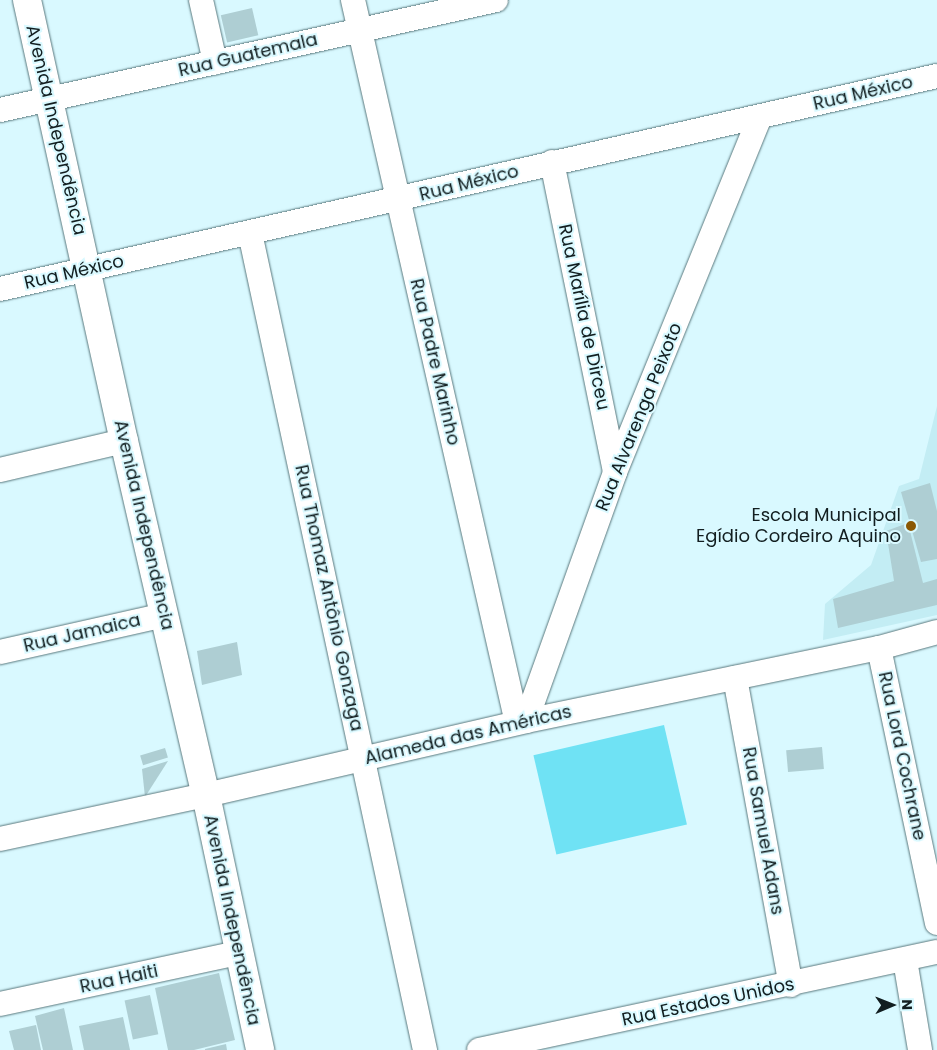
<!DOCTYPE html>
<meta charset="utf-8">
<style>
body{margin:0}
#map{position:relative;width:937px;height:1050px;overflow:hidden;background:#d9f9ff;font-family:Poppins,sans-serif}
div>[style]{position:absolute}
.built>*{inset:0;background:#c3edf4}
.green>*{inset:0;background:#6fe2f4;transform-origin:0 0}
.building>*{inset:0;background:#aeced3;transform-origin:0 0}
.roads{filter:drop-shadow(0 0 1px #5a787d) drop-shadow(0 0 1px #5a787d)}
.street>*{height:24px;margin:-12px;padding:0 12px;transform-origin:12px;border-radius:12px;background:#fff}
.secondary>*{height:28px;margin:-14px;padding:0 14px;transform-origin:14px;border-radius:14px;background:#fff}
.dots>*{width:14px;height:14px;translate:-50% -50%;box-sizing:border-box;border:2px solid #d9f9ff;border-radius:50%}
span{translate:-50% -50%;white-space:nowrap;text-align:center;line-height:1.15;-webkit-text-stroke:4px #d9f9ff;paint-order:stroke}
.street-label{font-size:18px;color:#121e20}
.poi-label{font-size:18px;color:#121e20}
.right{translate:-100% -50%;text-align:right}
.north{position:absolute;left:867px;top:980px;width:50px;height:50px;-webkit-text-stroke:4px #d9f9ff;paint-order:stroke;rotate:89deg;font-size:14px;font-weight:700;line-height:20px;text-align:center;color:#121e20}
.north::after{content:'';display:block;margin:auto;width:18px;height:22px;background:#121e20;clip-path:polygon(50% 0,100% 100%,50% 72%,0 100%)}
</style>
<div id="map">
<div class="built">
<i style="clip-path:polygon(937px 406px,937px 615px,823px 640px,825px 604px,871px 565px,899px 486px,919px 479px)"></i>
</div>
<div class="green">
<i style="left:664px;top:725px;width:102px;height:134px;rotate:77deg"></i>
</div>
<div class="building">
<i style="left:252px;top:8px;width:28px;height:32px;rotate:77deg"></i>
<i style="clip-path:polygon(930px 483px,937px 511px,937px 559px,921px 562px,901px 492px)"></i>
<i style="clip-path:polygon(908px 523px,923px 583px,937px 579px,937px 605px,838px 628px,833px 599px,894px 581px,886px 531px)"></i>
<i style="clip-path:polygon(237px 642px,242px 675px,202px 685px,197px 651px)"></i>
<i style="left:822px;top:747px;width:22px;height:36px;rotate:85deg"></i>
<i style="left:165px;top:748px;width:10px;height:26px;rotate:73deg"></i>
<i style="clip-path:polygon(168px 761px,145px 797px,142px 769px)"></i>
<i style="clip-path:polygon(219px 973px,235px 1040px,194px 1050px,168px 1050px,155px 988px)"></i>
<i style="left:150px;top:995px;width:40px;height:26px;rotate:78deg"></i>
<i style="clip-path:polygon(64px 1008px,73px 1050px,43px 1050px,35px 1016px)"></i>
<i style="clip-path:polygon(123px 1017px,130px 1050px,84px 1050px,79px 1026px)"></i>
<i style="clip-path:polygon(36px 1025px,41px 1050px,14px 1050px,9px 1031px)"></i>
<i style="clip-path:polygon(226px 1044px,227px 1050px,205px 1050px,205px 1049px)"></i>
</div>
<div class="roads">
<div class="street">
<i style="left:201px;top:0;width:64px;rotate:77.3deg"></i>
<i style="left:353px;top:0;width:741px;rotate:77.22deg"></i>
<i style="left:0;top:110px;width:508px;rotate:-12.5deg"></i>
<i style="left:552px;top:162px;width:316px;rotate:78.5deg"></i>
<i style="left:250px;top:233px;width:836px;rotate:77.91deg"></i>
<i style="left:0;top:289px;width:961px;rotate:-12.81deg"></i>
<i style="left:0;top:470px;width:127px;rotate:-13.2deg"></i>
<i style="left:879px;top:648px;width:281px;rotate:78.1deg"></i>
<i style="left:0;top:652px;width:168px;rotate:-12.7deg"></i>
<i style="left:735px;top:678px;width:312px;rotate:79.7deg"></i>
<i style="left:526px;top:721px;width:264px;rotate:-70.3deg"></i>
<i style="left:615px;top:472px;width:383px;rotate:-67.8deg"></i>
<i style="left:0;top:839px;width:211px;rotate:-12.1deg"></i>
<i style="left:206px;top:795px;width:328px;rotate:-13deg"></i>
<i style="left:526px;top:721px;width:360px;rotate:-11.7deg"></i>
<i style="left:879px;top:648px;width:60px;rotate:-15.4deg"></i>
<i style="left:905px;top:960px;width:91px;rotate:80.5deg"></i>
<i style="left:0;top:1004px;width:243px;rotate:-12.1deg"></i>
<i style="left:479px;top:1050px;width:468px;rotate:-12.1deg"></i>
</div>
<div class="secondary">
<i style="left:27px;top:0;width:452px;rotate:77.6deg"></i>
<i style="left:124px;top:441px;width:363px;rotate:77deg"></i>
<i style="left:206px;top:795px;width:261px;rotate:78deg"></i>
</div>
</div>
<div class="dots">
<i style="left:911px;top:526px;background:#8b5804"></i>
</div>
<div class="street-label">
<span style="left:248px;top:55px;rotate:-13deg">Rua Guatemala</span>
<span style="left:863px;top:93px;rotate:-13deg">Rua México</span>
<span style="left:56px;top:130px;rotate:77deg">Avenida Independência</span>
<span style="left:469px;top:183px;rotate:-14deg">Rua México</span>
<span style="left:74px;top:272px;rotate:-13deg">Rua México</span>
<span style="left:584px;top:317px;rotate:78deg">Rua Marília de Dirceu</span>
<span style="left:435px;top:362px;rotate:77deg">Rua Padre Marinho</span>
<span style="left:639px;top:417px;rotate:-68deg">Rua Alvarenga Peixoto</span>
<span style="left:144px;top:525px;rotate:77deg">Avenida Independência</span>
<span style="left:329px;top:598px;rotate:78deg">Rua Thomaz Antônio Gonzaga</span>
<span style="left:82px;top:633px;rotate:-13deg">Rua Jamaica</span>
<span style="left:468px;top:735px;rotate:-13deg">Alameda das Américas</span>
<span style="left:902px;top:756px;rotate:78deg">Rua Lord Cochrane</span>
<span style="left:763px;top:831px;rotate:80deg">Rua Samuel Adans</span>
<span style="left:232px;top:920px;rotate:78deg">Avenida Independência</span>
<span style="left:119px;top:979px;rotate:-12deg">Rua Haiti</span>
<span style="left:708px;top:1002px;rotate:-12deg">Rua Estados Unidos</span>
</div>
<div class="poi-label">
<span class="right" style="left:901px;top:526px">Escola Municipal<br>Egídio Cordeiro Aquino</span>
</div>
<div class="north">N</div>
</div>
